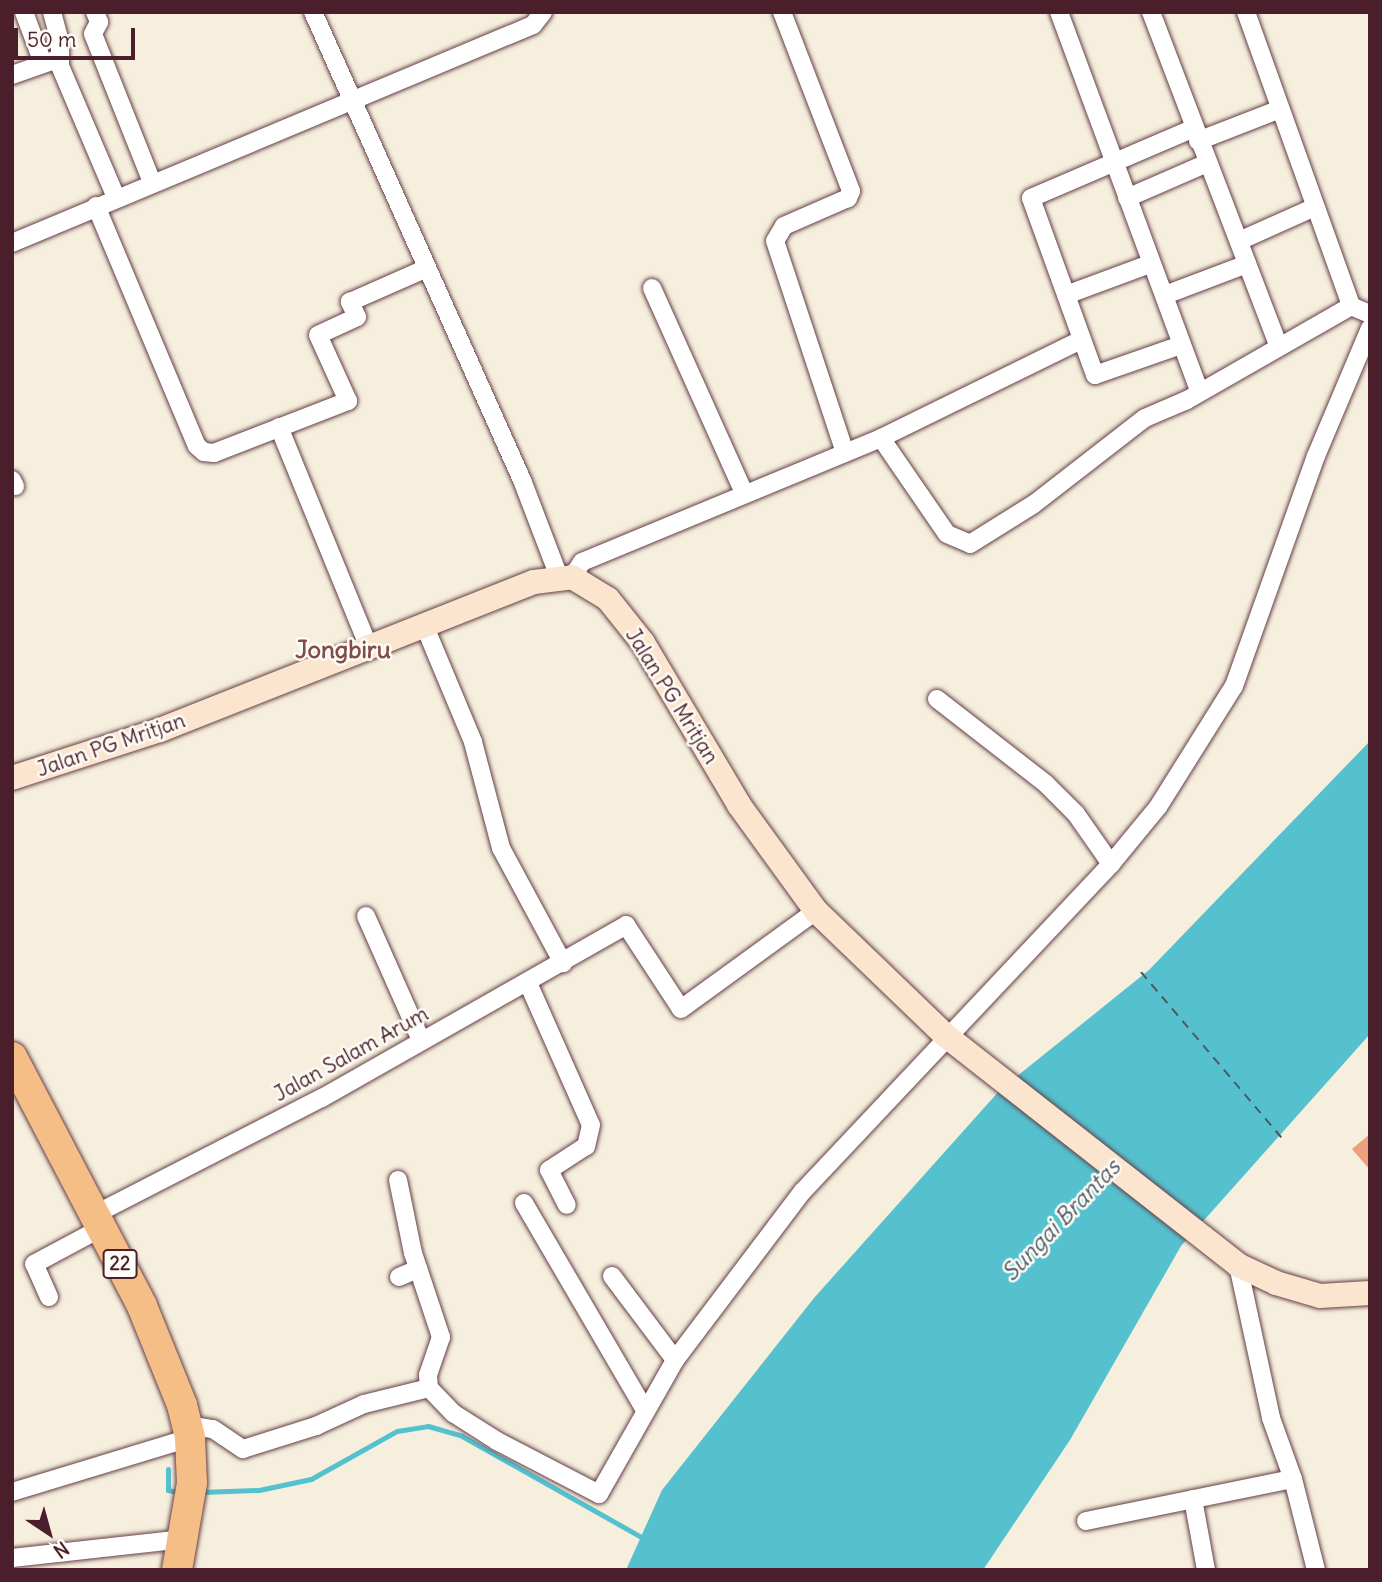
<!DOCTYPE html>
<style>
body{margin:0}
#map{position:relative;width:1382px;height:1582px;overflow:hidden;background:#f6efdd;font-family:Delius,sans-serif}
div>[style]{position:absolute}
.water>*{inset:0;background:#55c1cf}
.stream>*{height:5px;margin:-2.5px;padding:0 2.5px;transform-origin:2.5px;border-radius:2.5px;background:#55c1cf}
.ferry>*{height:2px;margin-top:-1px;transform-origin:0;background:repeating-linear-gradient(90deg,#4e5864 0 9px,transparent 0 16px)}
.building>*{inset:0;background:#eda07e}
.roads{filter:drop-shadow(0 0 2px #643e46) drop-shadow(0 0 2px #643e46)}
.minor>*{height:18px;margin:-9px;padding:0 9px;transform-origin:9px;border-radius:9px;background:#fff}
.secondary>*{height:24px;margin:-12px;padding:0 12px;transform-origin:12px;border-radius:12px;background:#fbe5cf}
.trunk>*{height:30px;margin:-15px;padding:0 15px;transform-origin:15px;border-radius:15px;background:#f6be87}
span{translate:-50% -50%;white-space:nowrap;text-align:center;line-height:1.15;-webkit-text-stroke:5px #fdfcf7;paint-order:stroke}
.shield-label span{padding:2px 5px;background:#fdfcf7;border:2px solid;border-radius:5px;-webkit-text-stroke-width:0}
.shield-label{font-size:19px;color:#4a1f2b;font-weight:700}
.street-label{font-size:21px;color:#4a1f2b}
.water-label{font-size:23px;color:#4e5864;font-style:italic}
.quarter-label{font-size:24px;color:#834c48;font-weight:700}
.frame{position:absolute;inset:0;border:14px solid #4a1f2b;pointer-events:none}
.north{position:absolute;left:14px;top:1498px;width:70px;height:70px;-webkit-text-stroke:5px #fdfcf7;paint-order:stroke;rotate:144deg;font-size:19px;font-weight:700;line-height:28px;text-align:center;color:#4a1f2b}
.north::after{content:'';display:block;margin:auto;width:24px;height:32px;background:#4a1f2b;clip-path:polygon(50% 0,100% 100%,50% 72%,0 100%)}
.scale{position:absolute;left:14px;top:28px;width:121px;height:32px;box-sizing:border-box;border:4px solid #4a1f2b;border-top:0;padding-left:9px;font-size:21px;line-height:24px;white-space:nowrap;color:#4a1f2b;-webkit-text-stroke:5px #fdfcf7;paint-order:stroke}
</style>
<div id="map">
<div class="water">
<i style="clip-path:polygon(1370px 741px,1370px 1034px,1181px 1246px,1070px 1440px,983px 1570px,626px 1570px,662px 1490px,814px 1298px,1000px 1090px,1149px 970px)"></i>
</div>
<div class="stream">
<i style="left:168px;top:1469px;width:21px;rotate:90deg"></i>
<i style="left:168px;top:1490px;width:13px;rotate:13deg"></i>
<i style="left:201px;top:1492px;width:58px;rotate:-2deg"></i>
<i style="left:259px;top:1490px;width:53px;rotate:-11.9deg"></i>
<i style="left:311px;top:1479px;width:98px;rotate:-29.2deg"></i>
<i style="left:397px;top:1431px;width:31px;rotate:-9deg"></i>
<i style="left:428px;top:1426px;width:35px;rotate:16deg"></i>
<i style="left:462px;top:1436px;width:210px;rotate:29.4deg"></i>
</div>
<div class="ferry">
<i style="left:1141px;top:972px;width:218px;rotate:49.7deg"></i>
</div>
<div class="building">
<i style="clip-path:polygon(1370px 1134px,1370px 1170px,1352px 1149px)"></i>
</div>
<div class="roads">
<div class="minor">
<i style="left:24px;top:12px;width:54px;rotate:69.6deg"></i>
<i style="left:52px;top:12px;width:31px;rotate:75deg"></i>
<i style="left:60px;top:42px;width:24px;rotate:90deg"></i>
<i style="left:60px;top:66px;width:142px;rotate:66.9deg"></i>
<i style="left:95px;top:12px;width:11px;rotate:68deg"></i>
<i style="left:99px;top:22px;width:13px;rotate:117deg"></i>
<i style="left:93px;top:34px;width:159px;rotate:68.3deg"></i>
<i style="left:313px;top:12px;width:513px;rotate:65.94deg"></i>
<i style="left:522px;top:480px;width:104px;rotate:69.1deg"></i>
<i style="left:782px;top:12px;width:192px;rotate:68.9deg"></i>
<i style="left:851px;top:191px;width:8px;rotate:113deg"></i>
<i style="left:848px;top:198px;width:70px;rotate:156.4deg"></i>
<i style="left:784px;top:226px;width:17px;rotate:121deg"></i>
<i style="left:775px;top:241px;width:223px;rotate:71.7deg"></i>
<i style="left:1059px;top:12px;width:403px;rotate:69.7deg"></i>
<i style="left:1151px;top:12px;width:356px;rotate:69.1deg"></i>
<i style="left:1246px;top:12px;width:312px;rotate:70.3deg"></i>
<i style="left:1351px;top:306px;width:21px;rotate:23deg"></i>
<i style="left:12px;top:75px;width:46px;rotate:-19.2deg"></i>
<i style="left:1198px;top:141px;width:88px;rotate:-21.3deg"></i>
<i style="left:1127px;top:198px;width:87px;rotate:-23.6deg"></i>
<i style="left:96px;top:206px;width:260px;rotate:67.2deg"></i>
<i style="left:197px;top:446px;width:9px;rotate:41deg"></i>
<i style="left:204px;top:452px;width:10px;rotate:6deg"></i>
<i style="left:214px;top:453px;width:144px;rotate:-21.2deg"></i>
<i style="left:348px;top:401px;width:72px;rotate:-114.4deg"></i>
<i style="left:318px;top:335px;width:43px;rotate:-24.8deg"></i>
<i style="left:357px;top:317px;width:17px;rotate:-115deg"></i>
<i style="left:350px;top:302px;width:84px;rotate:-23.8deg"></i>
<i style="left:1239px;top:241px;width:83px;rotate:-24.1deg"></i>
<i style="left:12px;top:243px;width:565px;rotate:-22.71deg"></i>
<i style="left:533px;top:25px;width:16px;rotate:-52deg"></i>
<i style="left:652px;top:288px;width:225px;rotate:65.8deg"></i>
<i style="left:1066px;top:295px;width:90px;rotate:-20.3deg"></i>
<i style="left:1165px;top:295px;width:88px;rotate:-20.7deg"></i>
<i style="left:1181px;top:345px;width:91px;rotate:160.8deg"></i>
<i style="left:1095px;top:375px;width:188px;rotate:-109.9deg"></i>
<i style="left:1031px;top:198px;width:177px;rotate:-23.2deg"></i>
<i style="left:279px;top:427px;width:238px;rotate:67.8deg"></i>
<i style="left:881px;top:438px;width:223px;rotate:-26.1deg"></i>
<i style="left:12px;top:480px;width:7px;rotate:63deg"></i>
<i style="left:572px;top:577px;width:18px;rotate:-56deg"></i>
<i style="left:582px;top:562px;width:324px;rotate:-22.5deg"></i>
<i style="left:881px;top:438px;width:116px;rotate:55.5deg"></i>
<i style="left:947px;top:534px;width:25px;rotate:23deg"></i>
<i style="left:970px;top:544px;width:75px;rotate:-32deg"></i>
<i style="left:1034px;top:504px;width:140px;rotate:-37.8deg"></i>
<i style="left:1145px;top:418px;width:46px;rotate:-23.2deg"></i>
<i style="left:1187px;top:400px;width:189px;rotate:-29.8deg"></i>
<i style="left:425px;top:627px;width:125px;rotate:67.3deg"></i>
<i style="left:473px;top:742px;width:110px;rotate:75.2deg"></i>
<i style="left:501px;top:848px;width:131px;rotate:61.7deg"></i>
<i style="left:937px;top:699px;width:138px;rotate:37.9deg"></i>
<i style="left:1046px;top:784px;width:42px;rotate:45deg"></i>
<i style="left:1076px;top:814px;width:61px;rotate:55deg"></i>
<i style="left:366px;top:916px;width:136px;rotate:66.1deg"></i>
<i style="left:528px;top:983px;width:155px;rotate:66.1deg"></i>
<i style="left:591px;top:1125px;width:22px;rotate:103deg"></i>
<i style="left:586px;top:1146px;width:44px;rotate:147deg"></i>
<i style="left:549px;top:1170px;width:39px;rotate:63deg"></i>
<i style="left:398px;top:1180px;width:75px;rotate:78.4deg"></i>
<i style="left:413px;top:1253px;width:89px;rotate:71.6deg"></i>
<i style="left:441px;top:1337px;width:40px;rotate:108.9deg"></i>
<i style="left:428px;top:1375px;width:13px;rotate:86deg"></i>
<i style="left:429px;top:1388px;width:35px;rotate:46deg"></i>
<i style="left:453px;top:1413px;width:52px;rotate:32.5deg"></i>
<i style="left:497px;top:1441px;width:115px;rotate:27.5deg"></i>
<i style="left:599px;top:1494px;width:154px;rotate:-60.4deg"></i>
<i style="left:675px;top:1360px;width:212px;rotate:-52.9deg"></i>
<i style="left:803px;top:1191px;width:449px;rotate:-46.7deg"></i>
<i style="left:1111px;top:864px;width:74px;rotate:-50.5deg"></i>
<i style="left:1158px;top:807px;width:143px;rotate:-57.9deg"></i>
<i style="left:1234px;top:686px;width:244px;rotate:-70.4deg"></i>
<i style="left:1316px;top:456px;width:139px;rotate:-67.1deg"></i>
<i style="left:524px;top:1203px;width:238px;rotate:59.7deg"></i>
<i style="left:94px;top:1215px;width:256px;rotate:-27.2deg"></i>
<i style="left:322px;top:1098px;width:350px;rotate:-29.6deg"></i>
<i style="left:626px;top:925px;width:100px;rotate:56.8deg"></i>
<i style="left:681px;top:1009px;width:167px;rotate:-36deg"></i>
<i style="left:1238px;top:1265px;width:157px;rotate:77.8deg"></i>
<i style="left:1271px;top:1418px;width:65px;rotate:70.2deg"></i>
<i style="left:1293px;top:1479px;width:94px;rotate:75.8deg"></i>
<i style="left:612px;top:1276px;width:105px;rotate:53.1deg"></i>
<i style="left:399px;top:1277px;width:21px;rotate:-23deg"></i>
<i style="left:49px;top:1297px;width:36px;rotate:-114deg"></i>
<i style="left:34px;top:1264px;width:76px;rotate:-28.2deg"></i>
<i style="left:187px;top:1425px;width:26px;rotate:9deg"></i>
<i style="left:213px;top:1429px;width:36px;rotate:34deg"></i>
<i style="left:243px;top:1449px;width:77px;rotate:-17.5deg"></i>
<i style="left:316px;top:1426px;width:53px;rotate:-24.6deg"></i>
<i style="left:364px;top:1404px;width:67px;rotate:-13.8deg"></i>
<i style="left:12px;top:1492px;width:186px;rotate:-16.9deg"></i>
<i style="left:1193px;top:1499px;width:72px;rotate:79.6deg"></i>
<i style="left:1086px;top:1521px;width:211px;rotate:-11.5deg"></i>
<i style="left:12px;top:1558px;width:173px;rotate:-6.3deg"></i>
</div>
<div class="secondary">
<i style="left:12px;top:778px;width:156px;rotate:-18deg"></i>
<i style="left:160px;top:730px;width:402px;rotate:-21.6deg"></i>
<i style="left:534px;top:582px;width:38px;rotate:-7deg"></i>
<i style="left:572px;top:577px;width:42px;rotate:31.4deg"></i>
<i style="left:608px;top:599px;width:56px;rotate:51.5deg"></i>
<i style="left:643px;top:643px;width:188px;rotate:59.3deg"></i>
<i style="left:739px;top:805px;width:131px;rotate:54deg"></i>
<i style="left:816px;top:911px;width:179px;rotate:43.9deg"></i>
<i style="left:945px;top:1035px;width:372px;rotate:38.1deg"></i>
<i style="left:1238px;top:1265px;width:42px;rotate:25.3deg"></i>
<i style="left:1276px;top:1283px;width:46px;rotate:16.5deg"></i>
<i style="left:1320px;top:1296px;width:50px;rotate:-3.4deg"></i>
</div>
<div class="trunk">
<i style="left:12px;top:1057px;width:281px;rotate:62.4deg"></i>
<i style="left:142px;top:1306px;width:107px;rotate:68deg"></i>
<i style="left:182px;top:1405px;width:34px;rotate:76deg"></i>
<i style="left:190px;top:1438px;width:45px;rotate:87.5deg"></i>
<i style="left:192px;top:1483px;width:88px;rotate:99.8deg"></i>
</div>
</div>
<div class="shield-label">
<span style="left:120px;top:1264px">22</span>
</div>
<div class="street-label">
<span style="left:672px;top:696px;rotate:58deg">Jalan PG Mritjan</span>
<span style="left:111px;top:745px;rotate:-19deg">Jalan PG Mritjan</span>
<span style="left:351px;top:1054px;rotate:-29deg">Jalan Salam Arum</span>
</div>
<div class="water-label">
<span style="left:1061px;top:1220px;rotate:-46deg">Sungai Brantas</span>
</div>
<div class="quarter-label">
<span style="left:343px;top:650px">Jongbiru</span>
</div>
<div class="frame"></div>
<div class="north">N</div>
<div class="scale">50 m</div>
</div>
